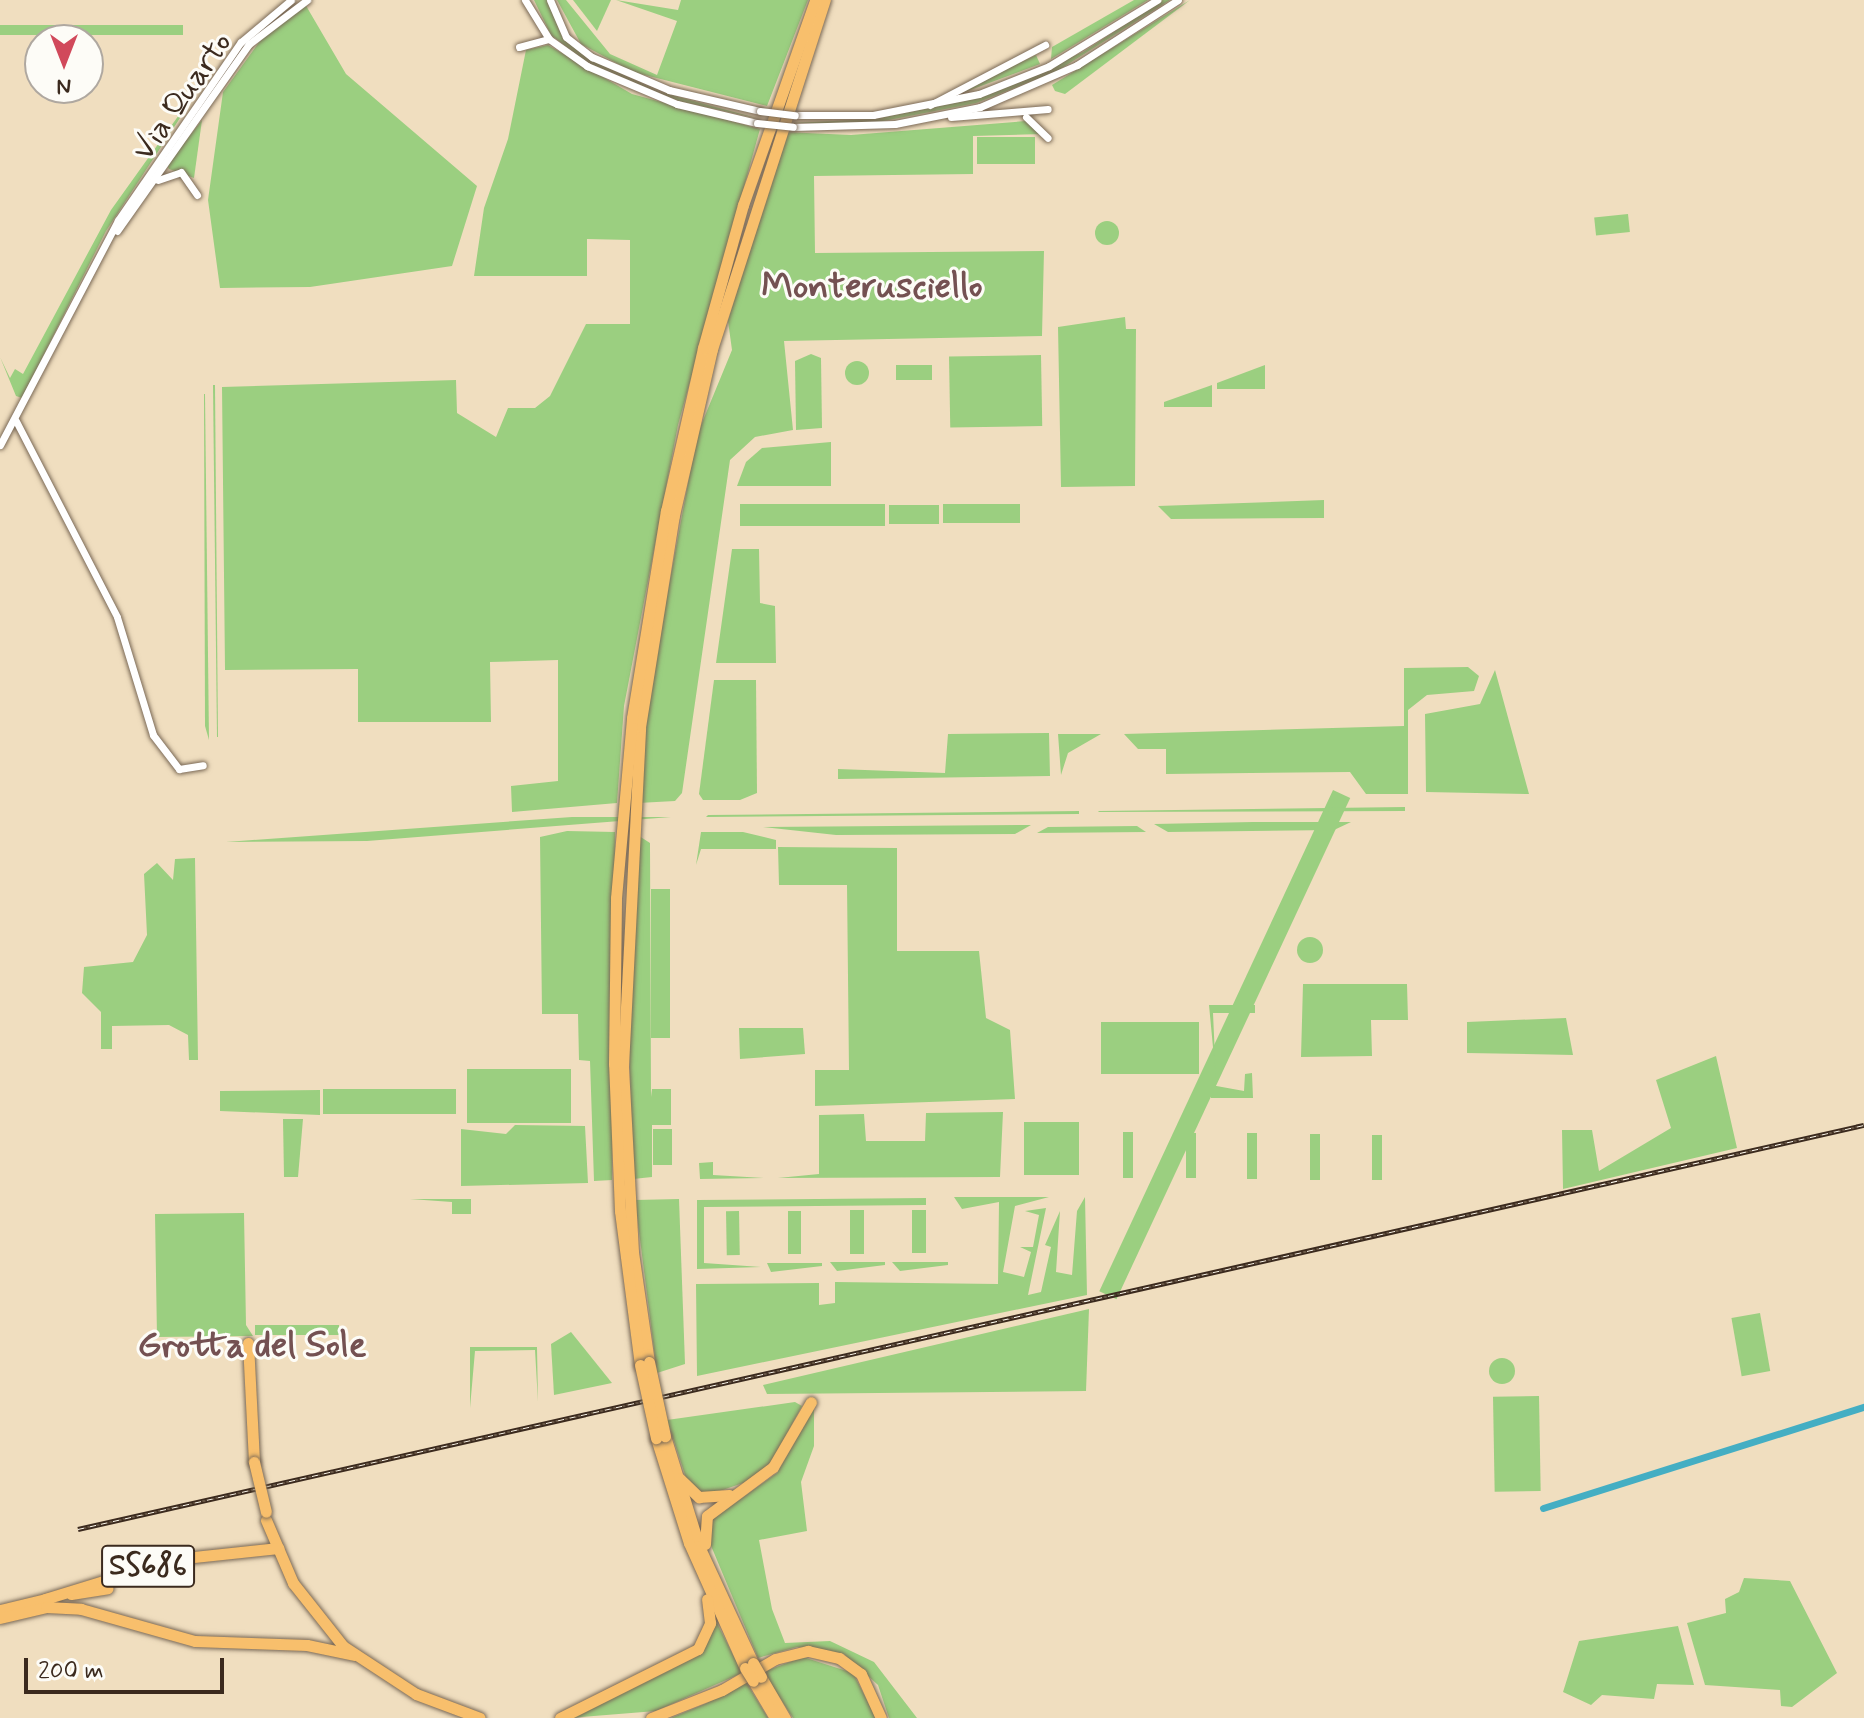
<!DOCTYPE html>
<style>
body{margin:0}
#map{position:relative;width:1864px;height:1718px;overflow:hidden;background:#f0debf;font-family:Mynerve,sans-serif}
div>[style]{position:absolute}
.green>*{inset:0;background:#9bcf80;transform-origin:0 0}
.round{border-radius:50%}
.canal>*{height:7px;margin:-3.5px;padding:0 3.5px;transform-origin:3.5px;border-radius:3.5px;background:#44aec3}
.roads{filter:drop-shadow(0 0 2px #7a6956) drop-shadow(0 0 2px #7a6956)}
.minor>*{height:7px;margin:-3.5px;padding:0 3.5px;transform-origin:3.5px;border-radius:3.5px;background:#fff}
.highway>*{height:11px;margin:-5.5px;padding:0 5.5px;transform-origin:5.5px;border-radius:5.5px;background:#f8bf6c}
.rail>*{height:5px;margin-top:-2.5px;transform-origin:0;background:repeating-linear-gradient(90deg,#fdfcf7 0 6px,#3b2a1e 0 12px);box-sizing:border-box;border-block:2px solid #3b2a1e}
.bridges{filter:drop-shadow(0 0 2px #7a6956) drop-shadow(0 0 2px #7a6956)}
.minor-bridge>*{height:7px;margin:-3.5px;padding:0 3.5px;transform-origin:3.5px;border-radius:3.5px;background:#fff}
.highway-bridge>*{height:11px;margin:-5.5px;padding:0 5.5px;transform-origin:5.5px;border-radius:5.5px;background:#f8bf6c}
span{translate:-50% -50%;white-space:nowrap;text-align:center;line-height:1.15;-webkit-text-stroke:6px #fdfcf7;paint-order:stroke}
.shield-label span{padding:2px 6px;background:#fdfcf7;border:2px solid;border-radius:6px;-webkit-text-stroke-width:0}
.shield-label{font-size:30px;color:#3b2a1e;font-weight:700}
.street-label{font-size:32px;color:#3b2a1e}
.quarter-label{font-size:36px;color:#745152;font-weight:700}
.north{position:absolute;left:24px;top:24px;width:80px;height:80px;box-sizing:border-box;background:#fdfcf7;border:2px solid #afa8a0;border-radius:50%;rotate:180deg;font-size:22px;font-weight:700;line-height:32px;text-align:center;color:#3b2a1e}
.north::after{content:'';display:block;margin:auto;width:28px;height:36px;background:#d1495b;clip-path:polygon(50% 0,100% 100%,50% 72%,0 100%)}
.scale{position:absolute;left:24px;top:1658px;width:200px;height:36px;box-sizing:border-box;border:4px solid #3b2a1e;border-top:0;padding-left:10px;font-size:24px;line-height:28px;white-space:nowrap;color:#3b2a1e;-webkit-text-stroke:6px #fdfcf7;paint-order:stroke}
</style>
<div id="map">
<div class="green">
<i style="clip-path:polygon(534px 0,547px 0,563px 39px,589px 59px,660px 92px,760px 119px,679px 101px,588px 63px,551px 35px)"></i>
<i style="clip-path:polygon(557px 0,566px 0,610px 54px,657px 75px,677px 21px,616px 0,678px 10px,681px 0,808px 0,767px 106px,633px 72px,581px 44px)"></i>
<i style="clip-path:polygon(573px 0,611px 0,597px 31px)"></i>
<i style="clip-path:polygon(1134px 0,1148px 0,1051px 59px,1052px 47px)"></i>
<i style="clip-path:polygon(1163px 0,1170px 0,1057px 71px,976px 103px,873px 123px,793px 123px,875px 119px,974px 99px,1083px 52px)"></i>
<i style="clip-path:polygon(1190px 0,1065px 94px,1055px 91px,1052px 85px)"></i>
<i style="clip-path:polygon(305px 4px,346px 74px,477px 186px,452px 266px,310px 287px,220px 288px,208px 200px,223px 92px,268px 30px)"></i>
<i style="left:183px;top:25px;width:10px;height:219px;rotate:90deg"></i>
<i style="clip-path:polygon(548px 45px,632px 94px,760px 129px,678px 425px,624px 706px,617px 803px,512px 812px,511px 786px,558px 781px,558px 660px,490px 662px,491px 722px,358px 722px,358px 669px,225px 670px,222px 387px,456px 380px,457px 413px,496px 437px,508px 408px,535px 408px,550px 396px,586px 324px,630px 324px,630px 240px,587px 239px,587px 276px,474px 276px,484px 208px,508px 139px,526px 50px)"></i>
<i style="clip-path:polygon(1036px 55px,1040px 64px,954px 96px,954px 94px)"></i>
<i style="clip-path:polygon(214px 66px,106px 231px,22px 398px,16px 396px,0 357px,10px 378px,15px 369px,23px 374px,111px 210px)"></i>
<i style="clip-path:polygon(202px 120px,194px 178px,169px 169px,167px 165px)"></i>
<i style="clip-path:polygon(1026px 121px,1042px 134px,973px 136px,973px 174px,814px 176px,815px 253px,1044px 251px,1042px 336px,784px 341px,793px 430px,755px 437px,730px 460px,682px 793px,675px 801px,638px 803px,651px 682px,697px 435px,732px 350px,728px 321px,784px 132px,851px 135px)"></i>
<i style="left:977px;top:137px;width:58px;height:27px"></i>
<i style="left:1628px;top:214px;width:18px;height:34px;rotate:84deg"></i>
<i class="round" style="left:1095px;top:221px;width:24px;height:24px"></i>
<i style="clip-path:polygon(1125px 317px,1126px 329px,1136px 329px,1135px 486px,1061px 487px,1058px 327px)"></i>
<i style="clip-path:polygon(811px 354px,821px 358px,822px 428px,796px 430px,795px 361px)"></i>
<i style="left:1041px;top:355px;width:71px;height:92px;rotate:89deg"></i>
<i class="round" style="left:845px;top:361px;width:24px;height:24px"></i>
<i style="left:896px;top:365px;width:36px;height:15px"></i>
<i style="clip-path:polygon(1265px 365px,1265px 389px,1217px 389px,1217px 383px)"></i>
<i style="clip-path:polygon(213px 385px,215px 385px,218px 737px,217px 737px)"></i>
<i style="clip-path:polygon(1212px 385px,1212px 407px,1164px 407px,1164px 402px)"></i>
<i style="clip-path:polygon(204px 394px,205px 394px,209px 740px,205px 726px)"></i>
<i style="clip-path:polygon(831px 442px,831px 486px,737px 486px,746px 462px,762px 448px)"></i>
<i style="clip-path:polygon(1324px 500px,1324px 518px,1171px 519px,1158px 506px)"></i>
<i style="left:740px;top:504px;width:145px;height:22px"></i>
<i style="left:1020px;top:504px;width:19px;height:77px;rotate:90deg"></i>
<i style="left:889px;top:505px;width:50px;height:19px"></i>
<i style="clip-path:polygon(732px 549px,759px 549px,760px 603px,775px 606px,776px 663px,716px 663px)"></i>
<i style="clip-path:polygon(1468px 667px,1479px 676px,1474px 691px,1427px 695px,1408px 710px,1408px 794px,1366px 794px,1350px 772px,1166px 774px,1166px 749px,1138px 749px,1124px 734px,1404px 726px,1404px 668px)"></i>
<i style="clip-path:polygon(1495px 670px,1529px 794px,1426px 792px,1425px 714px,1480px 704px)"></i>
<i style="clip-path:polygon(714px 680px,756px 680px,757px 793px,740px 800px,703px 800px,699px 794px)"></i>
<i style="clip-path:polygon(1049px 733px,1050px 776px,838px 779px,838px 769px,945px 773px,948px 734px)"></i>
<i style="clip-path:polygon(1058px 734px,1101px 734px,1068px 753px,1061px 775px)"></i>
<i style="left:1333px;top:790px;width:19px;height:553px;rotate:25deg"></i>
<i style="clip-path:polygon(1405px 807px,1405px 811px,1098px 812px,1099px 811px)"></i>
<i style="clip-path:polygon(1079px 811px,1079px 814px,706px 817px,708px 815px)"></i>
<i style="clip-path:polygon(572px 817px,671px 817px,367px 841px,226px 842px)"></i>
<i style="clip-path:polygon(1253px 822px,1351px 822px,1334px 830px,1168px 832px,1154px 824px)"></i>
<i style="clip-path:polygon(1031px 825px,1015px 834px,836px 835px,763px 827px)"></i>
<i style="clip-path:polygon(1137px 826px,1146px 832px,1037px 833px,1048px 827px)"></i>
<i style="clip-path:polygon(567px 831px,615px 832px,612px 1180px,594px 1181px,590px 1061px,579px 1060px,578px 1014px,542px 1014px,540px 837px)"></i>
<i style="clip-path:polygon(701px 832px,743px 832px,776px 840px,776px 849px,701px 849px,696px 865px)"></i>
<i style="clip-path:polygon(636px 834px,650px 843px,651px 1097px,652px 1089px,671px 1089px,671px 1125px,652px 1125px,652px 1177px,633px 1179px,628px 1005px)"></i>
<i style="clip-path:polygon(778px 847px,897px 848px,897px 951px,979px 951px,986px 1018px,1010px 1030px,1015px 1099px,815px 1106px,815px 1070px,849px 1070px,847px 885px,779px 885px)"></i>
<i style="clip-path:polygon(195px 858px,198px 1060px,189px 1060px,188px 1035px,169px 1025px,112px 1026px,112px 1049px,101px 1049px,101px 1012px,82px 993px,84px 967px,133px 962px,147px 935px,144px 874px,157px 863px,173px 880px,175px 859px)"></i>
<i style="left:651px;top:889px;width:19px;height:149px"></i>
<i class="round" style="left:1297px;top:937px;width:26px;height:26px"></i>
<i style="clip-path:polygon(1303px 984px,1407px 984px,1408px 1020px,1371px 1020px,1372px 1056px,1301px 1057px)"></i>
<i style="clip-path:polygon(1209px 1005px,1255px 1005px,1255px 1013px,1213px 1013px,1216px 1079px)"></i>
<i style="clip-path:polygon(1566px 1018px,1573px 1055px,1467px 1053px,1467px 1022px)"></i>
<i style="left:1199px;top:1022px;width:52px;height:98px;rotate:90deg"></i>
<i style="clip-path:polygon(739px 1028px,803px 1028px,805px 1054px,740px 1059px)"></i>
<i style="clip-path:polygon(1716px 1056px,1737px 1148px,1563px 1189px,1562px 1130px,1592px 1130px,1599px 1171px,1671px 1128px,1656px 1080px)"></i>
<i style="left:467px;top:1069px;width:104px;height:54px"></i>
<i style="clip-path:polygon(1252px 1073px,1253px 1098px,1211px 1098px,1211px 1085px,1244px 1091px,1245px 1074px)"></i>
<i style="left:456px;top:1089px;width:25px;height:133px;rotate:90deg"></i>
<i style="clip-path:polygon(320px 1090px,320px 1115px,220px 1111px,220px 1091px)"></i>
<i style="clip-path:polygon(1003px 1112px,1000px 1177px,778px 1178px,819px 1174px,819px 1115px,864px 1114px,866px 1141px,925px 1141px,926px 1113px)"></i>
<i style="clip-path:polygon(283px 1119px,303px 1119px,298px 1177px,284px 1177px)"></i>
<i style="left:1024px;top:1122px;width:55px;height:53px"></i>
<i style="clip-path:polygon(515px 1125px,585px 1126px,588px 1183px,461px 1186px,461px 1129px,506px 1134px)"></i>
<i style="left:653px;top:1129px;width:19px;height:36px"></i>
<i style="left:1123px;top:1132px;width:10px;height:46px"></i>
<i style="left:1186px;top:1133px;width:10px;height:45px"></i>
<i style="left:1247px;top:1133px;width:10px;height:46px"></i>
<i style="left:1310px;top:1134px;width:10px;height:46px"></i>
<i style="left:1372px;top:1135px;width:10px;height:45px"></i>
<i style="clip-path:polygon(713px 1162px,713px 1175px,764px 1178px,700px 1179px,699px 1163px)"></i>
<i style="clip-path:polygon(954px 1197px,1049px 1197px,1015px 1206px,1003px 1272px,1024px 1277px,1031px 1252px,1020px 1247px,1033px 1247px,1039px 1215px,1025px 1211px,1046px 1208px,1028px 1295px,1041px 1292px,1051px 1247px,1045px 1245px,1060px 1211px,1056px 1272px,1072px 1275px,1077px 1211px,1085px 1197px,1087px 1295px,697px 1376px,696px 1284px,819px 1283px,819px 1305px,835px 1303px,835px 1282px,998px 1284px,999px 1202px,962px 1209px)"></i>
<i style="clip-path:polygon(926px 1198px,926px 1205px,704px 1207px,704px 1263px,761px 1267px,697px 1269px,697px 1200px)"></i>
<i style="clip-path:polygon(410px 1199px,471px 1199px,471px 1214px,452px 1214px,452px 1202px)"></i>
<i style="clip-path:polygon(679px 1199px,685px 1364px,657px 1373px,635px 1200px)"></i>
<i style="left:850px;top:1210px;width:14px;height:44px"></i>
<i style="left:912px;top:1210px;width:14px;height:43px"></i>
<i style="left:739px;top:1211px;width:44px;height:13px;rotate:89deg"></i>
<i style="left:788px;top:1211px;width:13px;height:43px"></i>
<i style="clip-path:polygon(244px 1213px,246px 1325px,253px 1336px,157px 1337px,155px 1214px)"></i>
<i style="clip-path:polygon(830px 1262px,885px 1262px,885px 1265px,837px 1271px)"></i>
<i style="clip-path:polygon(892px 1262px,948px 1262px,948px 1265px,900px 1271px)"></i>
<i style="clip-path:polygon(767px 1263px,822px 1263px,822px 1266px,771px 1272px)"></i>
<i style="clip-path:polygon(1089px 1309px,1086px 1391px,767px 1394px,763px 1385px)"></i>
<i style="left:1760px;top:1313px;width:59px;height:29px;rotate:80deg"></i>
<i style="left:339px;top:1325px;width:10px;height:84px;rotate:90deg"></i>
<i style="clip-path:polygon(571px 1332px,612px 1383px,554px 1395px,551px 1344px)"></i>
<i style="clip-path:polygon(470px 1347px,537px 1347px,538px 1402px,535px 1350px,475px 1351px,470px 1408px)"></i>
<i class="round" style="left:1489px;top:1358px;width:26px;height:26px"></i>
<i style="left:1539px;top:1396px;width:95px;height:46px;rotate:89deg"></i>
<i style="clip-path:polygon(795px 1402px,802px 1406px,772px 1461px,749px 1481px,705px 1496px,687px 1481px,667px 1420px)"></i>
<i style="clip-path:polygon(814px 1408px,814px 1446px,801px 1482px,807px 1531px,759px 1540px,772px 1609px,785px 1643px,830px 1641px,874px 1662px,917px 1718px,889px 1718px,878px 1685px,844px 1654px,797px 1647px,758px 1658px,709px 1541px,713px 1519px,777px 1473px)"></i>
<i style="clip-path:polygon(1744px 1578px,1790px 1581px,1837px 1673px,1792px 1707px,1781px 1706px,1780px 1690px,1705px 1685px,1687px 1623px,1726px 1613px,1725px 1599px,1739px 1592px)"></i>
<i style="clip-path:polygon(715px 1619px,742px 1673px,656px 1711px,569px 1718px,693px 1658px)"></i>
<i style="clip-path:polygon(1678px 1626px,1694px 1685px,1657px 1684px,1654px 1699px,1602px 1695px,1591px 1705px,1563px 1692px,1579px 1641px)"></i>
<i style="clip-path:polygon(803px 1657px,853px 1673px,876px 1718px,793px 1718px,763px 1672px)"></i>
<i style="clip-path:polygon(746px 1682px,768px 1718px,671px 1718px,705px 1704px)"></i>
</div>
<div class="canal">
<i style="left:1543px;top:1508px;width:337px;rotate:-17.5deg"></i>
</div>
<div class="roads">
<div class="minor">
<i style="left:525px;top:0;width:46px;rotate:58.4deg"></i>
<i style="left:549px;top:39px;width:47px;rotate:35.4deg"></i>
<i style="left:587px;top:66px;width:98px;rotate:22.9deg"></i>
<i style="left:677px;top:104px;width:82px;rotate:13.4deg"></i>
<i style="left:550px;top:0;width:40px;rotate:66.6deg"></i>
<i style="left:566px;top:37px;width:33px;rotate:38deg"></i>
<i style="left:592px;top:57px;width:84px;rotate:23.2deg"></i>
<i style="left:669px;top:90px;width:93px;rotate:13deg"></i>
<i style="left:519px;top:47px;width:31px;rotate:-15deg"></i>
<i style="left:930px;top:105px;width:130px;rotate:-27.6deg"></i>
<i style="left:795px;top:115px;width:78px"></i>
<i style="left:873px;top:115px;width:108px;rotate:-11.2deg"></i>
<i style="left:979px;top:94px;width:75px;rotate:-21.8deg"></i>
<i style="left:1049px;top:66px;width:127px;rotate:-31.4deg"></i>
<i style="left:951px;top:117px;width:97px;rotate:-4.7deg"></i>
<i style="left:1026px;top:117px;width:30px;rotate:44deg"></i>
<i style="left:793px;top:127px;width:102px;rotate:-1.7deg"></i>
<i style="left:895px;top:124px;width:87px;rotate:-11.3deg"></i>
<i style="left:980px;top:107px;width:106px;rotate:-23.4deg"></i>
<i style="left:1077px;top:65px;width:120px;rotate:-32.8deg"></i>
<i style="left:158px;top:180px;width:24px;rotate:-19deg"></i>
<i style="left:181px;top:172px;width:28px;rotate:55deg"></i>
<i style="left:117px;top:231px;width:229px;rotate:-54.8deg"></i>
<i style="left:249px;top:44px;width:73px;rotate:-37.2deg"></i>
<i style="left:16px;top:421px;width:220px;rotate:62.7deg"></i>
<i style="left:117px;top:617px;width:123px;rotate:73deg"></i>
<i style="left:153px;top:735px;width:43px;rotate:52.6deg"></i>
<i style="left:179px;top:769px;width:24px;rotate:-9deg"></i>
<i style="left:0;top:445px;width:254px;rotate:-62.3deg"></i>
<i style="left:118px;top:220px;width:216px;rotate:-55.4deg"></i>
<i style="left:241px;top:42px;width:65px;rotate:-40deg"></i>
</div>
<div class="highway">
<i style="left:248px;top:1343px;width:119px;rotate:87.1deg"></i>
<i style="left:649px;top:1362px;width:111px;rotate:-98.3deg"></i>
<i style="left:633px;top:1252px;width:186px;rotate:-93.1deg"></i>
<i style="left:623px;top:1066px;width:339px;rotate:-87.1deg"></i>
<i style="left:640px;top:727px;width:215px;rotate:-80.9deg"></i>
<i style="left:674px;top:515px;width:170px;rotate:-77.1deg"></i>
<i style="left:712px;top:349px;width:367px;rotate:-72.1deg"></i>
<i style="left:640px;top:1365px;width:155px;rotate:-97.4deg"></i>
<i style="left:620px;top:1211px;width:147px;rotate:-92.3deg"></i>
<i style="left:614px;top:1064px;width:166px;rotate:-89.3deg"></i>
<i style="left:616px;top:898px;width:181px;rotate:-84.9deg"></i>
<i style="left:632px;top:718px;width:210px;rotate:-80.7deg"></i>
<i style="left:666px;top:511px;width:167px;rotate:-77.2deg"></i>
<i style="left:703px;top:348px;width:148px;rotate:-74.4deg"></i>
<i style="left:743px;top:205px;width:217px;rotate:-70.6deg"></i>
<i style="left:665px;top:1436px;width:115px;rotate:72.8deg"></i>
<i style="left:699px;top:1546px;width:129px;rotate:65.2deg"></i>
<i style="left:656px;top:1438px;width:110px;rotate:72.6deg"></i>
<i style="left:689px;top:1543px;width:137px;rotate:65.9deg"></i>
<i style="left:679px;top:1478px;width:28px;rotate:44deg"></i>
<i style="left:699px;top:1497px;width:30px;rotate:-4deg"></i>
<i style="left:266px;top:1520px;width:69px;rotate:66.8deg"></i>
<i style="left:293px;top:1583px;width:80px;rotate:51.6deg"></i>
<i style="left:343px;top:1646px;width:87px;rotate:33.3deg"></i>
<i style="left:416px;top:1694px;width:68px;rotate:20.6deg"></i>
<i style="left:705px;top:1544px;width:28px;rotate:-86deg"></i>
<i style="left:707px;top:1516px;width:82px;rotate:-36.6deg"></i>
<i style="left:773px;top:1467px;width:75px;rotate:-59.7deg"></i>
<i style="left:71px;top:1594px;width:37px;rotate:-9deg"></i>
<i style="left:45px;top:1599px;width:136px;rotate:-17.1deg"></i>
<i style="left:175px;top:1559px;width:104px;rotate:-6.1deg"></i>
<i style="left:0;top:1610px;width:51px;rotate:-13.5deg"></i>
<i style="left:0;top:1618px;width:47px;rotate:-13.4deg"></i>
<i style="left:46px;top:1607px;width:35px;rotate:3deg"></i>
<i style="left:81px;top:1609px;width:118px;rotate:15.7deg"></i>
<i style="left:195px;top:1641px;width:112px;rotate:2deg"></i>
<i style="left:307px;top:1645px;width:48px;rotate:12deg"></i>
<i style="left:761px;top:1677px;width:48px;rotate:59.7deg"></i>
<i style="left:753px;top:1681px;width:43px;rotate:59.3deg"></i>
<i style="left:560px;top:1718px;width:154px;rotate:-26.6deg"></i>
<i style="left:698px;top:1649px;width:29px;rotate:-65deg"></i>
<i style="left:710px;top:1623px;width:24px;rotate:-97deg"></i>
<i style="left:651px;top:1718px;width:76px;rotate:-21.5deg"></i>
<i style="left:722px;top:1690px;width:61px;rotate:-30.3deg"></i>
<i style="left:775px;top:1659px;width:34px;rotate:-14deg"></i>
<i style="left:808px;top:1651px;width:32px;rotate:13deg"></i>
<i style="left:839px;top:1658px;width:27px;rotate:36deg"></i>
<i style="left:861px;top:1674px;width:48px;rotate:65.6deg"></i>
</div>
</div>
<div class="rail">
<i style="left:78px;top:1529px;width:1831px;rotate:-12.75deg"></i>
</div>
<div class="bridges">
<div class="minor-bridge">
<i style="left:760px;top:111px;width:35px;rotate:7deg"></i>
<i style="left:757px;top:123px;width:36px;rotate:6deg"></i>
</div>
<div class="highway-bridge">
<i style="left:649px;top:1362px;width:76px;rotate:77.8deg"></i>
<i style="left:640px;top:1365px;width:75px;rotate:77.6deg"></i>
<i style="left:254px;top:1462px;width:51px;rotate:76.5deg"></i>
<i style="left:753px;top:1663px;width:16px;rotate:60deg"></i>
<i style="left:745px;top:1668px;width:15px;rotate:58deg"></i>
</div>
</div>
<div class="shield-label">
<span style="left:148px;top:1566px">SS686</span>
</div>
<div class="street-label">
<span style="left:183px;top:97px;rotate:-55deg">Via Quarto</span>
</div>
<div class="quarter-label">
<span style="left:872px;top:288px">Monterusciello</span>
<span style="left:252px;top:1347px">Grotta del Sole</span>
</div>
<div class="north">N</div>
<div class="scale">200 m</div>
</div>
